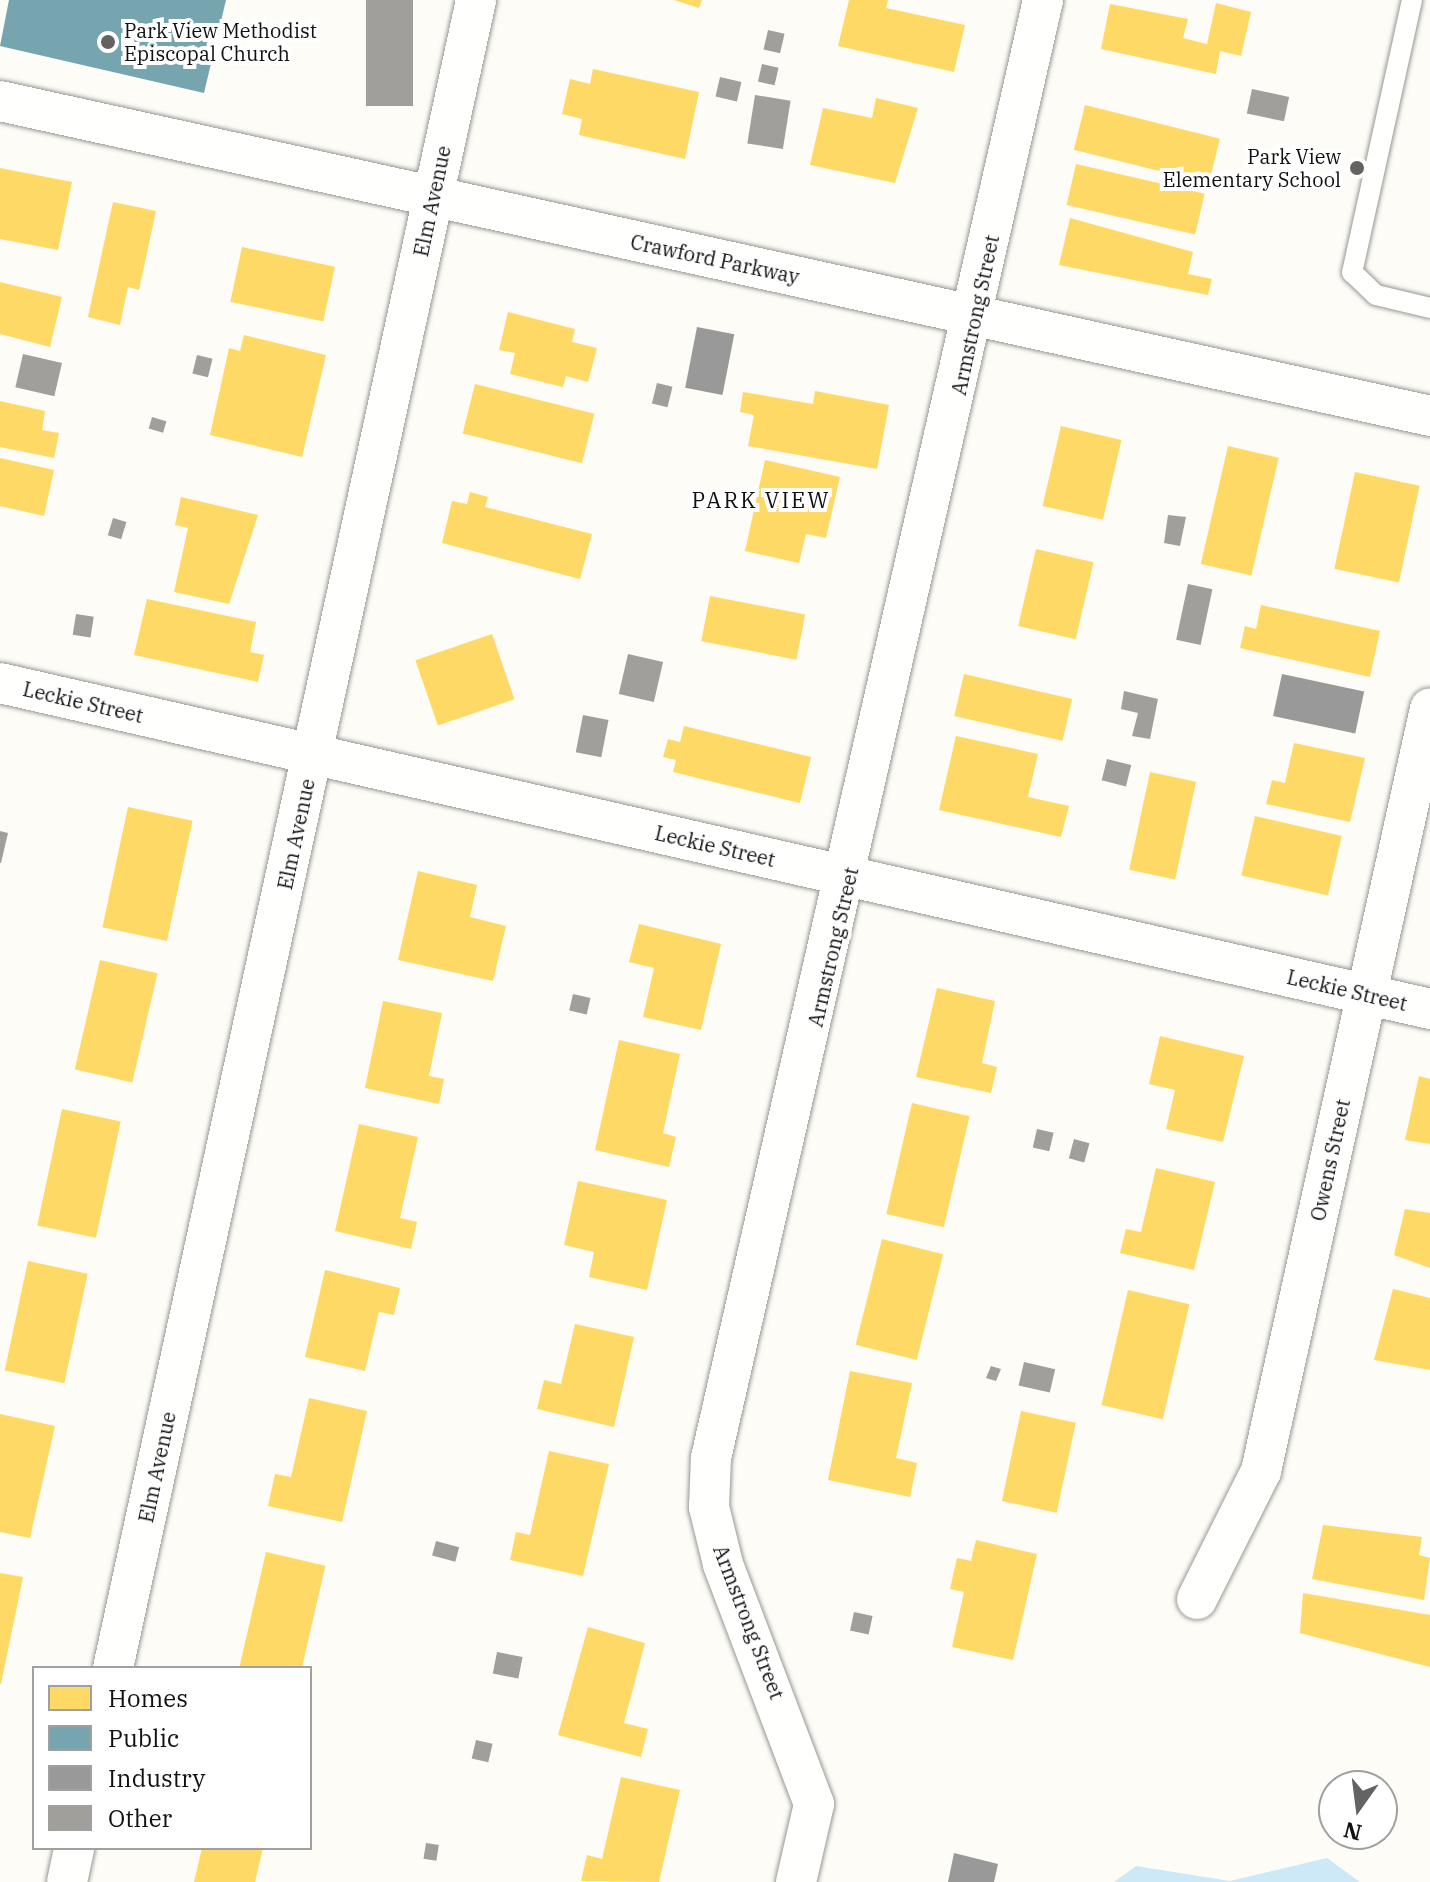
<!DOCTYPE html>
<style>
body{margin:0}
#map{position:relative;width:1430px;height:1882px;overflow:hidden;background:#fdfcf7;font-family:"IBM Plex Serif",serif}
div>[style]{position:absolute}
.water>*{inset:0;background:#cde8f7}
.homes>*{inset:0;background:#ffd966;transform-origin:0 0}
.public>*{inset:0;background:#76a5af}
.industry>*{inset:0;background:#999;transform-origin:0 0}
.building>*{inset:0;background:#a19f9c;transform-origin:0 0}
.roads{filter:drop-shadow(0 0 2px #979795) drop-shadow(0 0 2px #979795)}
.service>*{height:20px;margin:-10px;padding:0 10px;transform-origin:10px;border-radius:10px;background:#fffffe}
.minor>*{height:40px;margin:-20px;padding:0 20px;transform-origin:20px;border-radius:20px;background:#fffffe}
.dots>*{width:22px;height:22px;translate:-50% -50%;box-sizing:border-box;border:4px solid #fff;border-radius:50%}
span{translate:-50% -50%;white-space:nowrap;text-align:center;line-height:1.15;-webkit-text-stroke:8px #fff;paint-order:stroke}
.poi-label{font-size:20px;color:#111}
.left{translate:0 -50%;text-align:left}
.right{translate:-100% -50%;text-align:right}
.street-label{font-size:20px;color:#111}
.neighbourhood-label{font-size:22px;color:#111;letter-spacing:2px}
.legend{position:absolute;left:32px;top:1666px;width:280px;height:184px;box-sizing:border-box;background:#fff;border:2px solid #a0a0a0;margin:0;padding:10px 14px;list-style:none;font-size:24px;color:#111}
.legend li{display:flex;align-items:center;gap:16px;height:40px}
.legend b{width:40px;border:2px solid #a0a0a0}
.north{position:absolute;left:1318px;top:1770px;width:80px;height:80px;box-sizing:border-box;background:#fff;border:2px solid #a0a0a0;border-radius:50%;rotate:194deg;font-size:22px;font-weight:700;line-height:32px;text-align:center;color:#111}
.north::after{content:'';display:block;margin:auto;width:28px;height:36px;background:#646362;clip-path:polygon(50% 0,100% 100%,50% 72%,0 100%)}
</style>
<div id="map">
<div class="water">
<i style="clip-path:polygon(1327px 1858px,1360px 1882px,1114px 1882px,1136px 1866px,1230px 1881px)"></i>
</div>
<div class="homes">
<i style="clip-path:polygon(674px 0,702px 0,699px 8px)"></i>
<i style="clip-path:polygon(849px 0,888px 0,886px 8px,965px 25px,954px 72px,838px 46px)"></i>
<i style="clip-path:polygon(1216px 3px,1251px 12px,1241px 56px,1220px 51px,1216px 74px,1101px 49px,1110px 4px,1188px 19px,1183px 38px,1207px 44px)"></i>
<i style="clip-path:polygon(593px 69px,699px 92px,685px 159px,579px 135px,582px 119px,562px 114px,570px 79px,590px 84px)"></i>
<i style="clip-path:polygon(876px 98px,918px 108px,895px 183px,810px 165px,823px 108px,872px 118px)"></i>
<i style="left:1085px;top:105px;width:139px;height:46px;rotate:14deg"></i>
<i style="left:1076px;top:164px;width:132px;height:42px;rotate:13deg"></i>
<i style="clip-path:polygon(0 168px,72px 182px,58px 250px,0 239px)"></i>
<i style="clip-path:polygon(113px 202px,156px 211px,139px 290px,128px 287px,120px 325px,88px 317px)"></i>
<i style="clip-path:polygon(1070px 218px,1193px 252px,1188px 274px,1212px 279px,1208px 295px,1059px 265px)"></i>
<i style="left:242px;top:247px;width:95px;height:56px;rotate:12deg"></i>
<i style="clip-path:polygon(0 282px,62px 297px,50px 347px,0 334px)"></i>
<i style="clip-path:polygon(508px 312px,575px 329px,572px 342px,597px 348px,588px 382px,566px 376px,563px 387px,510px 374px,515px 353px,499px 350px)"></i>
<i style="clip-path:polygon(244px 335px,326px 355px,302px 457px,210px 435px,229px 348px,240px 351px)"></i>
<i style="left:475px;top:384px;width:123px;height:51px;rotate:14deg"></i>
<i style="clip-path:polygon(815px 391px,889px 405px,877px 469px,748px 446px,754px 415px,740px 412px,743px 392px,813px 404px)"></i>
<i style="clip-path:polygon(0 401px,45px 411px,42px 430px,59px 433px,54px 458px,0 447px)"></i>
<i style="left:1061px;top:426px;width:62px;height:82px;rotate:13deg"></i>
<i style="left:1228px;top:446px;width:52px;height:121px;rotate:13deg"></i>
<i style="clip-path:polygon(0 458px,54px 470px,44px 516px,0 506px)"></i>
<i style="clip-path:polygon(765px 460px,840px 477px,826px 538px,806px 534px,799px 563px,745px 551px)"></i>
<i style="left:1355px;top:472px;width:66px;height:99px;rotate:12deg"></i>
<i style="clip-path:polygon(470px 492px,488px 497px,485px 507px,592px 534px,580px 579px,442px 543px,452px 501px,467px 504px)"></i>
<i style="clip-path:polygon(181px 497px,258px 515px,229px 604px,174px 592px,188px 528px,175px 525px)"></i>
<i style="left:1036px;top:549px;width:59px;height:79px;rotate:13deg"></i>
<i style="left:710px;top:596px;width:97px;height:46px;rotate:11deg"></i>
<i style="clip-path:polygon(147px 599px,256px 622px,250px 652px,264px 655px,258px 682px,134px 655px)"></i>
<i style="clip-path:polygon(1261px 605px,1380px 631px,1370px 677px,1240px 648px,1245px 626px,1256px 629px)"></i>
<i style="left:492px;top:634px;width:69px;height:81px;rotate:71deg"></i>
<i style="left:964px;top:674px;width:111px;height:43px;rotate:13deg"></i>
<i style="clip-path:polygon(684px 726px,811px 757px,800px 803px,673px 772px,676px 760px,663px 757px,668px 739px,680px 742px)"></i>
<i style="clip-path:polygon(956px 736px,1038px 754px,1028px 797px,1069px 806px,1061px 837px,939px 810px)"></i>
<i style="clip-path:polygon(1294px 743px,1365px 758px,1350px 822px,1266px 804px,1272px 780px,1285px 783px)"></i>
<i style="left:1150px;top:772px;width:47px;height:100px;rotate:12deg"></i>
<i style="left:128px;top:807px;width:66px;height:123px;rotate:12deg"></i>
<i style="left:1255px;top:816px;width:89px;height:61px;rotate:13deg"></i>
<i style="clip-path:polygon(418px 871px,477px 885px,470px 917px,506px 926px,493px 981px,398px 960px)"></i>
<i style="clip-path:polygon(639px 924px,721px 944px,701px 1030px,643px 1017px,654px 968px,629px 962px)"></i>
<i style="left:100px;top:960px;width:59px;height:112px;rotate:13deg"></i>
<i style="clip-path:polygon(937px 988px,995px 1001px,982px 1063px,997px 1067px,991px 1093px,916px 1077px)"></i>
<i style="clip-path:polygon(383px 1001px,442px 1013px,429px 1076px,444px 1079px,439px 1104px,365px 1088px)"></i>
<i style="clip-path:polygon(1160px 1036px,1244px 1056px,1223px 1142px,1166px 1129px,1175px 1090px,1149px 1084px)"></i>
<i style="clip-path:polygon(619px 1040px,680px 1054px,663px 1133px,676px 1137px,669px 1167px,595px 1150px)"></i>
<i style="clip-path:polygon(1419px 1076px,1430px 1079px,1430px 1144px,1405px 1140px)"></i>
<i style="left:912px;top:1103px;width:59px;height:114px;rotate:13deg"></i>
<i style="left:62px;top:1109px;width:60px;height:119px;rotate:12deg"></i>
<i style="clip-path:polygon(359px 1124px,418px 1137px,400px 1218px,417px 1222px,411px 1249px,335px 1231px)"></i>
<i style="clip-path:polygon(1156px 1168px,1215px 1182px,1194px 1270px,1120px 1253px,1126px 1229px,1141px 1232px)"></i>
<i style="clip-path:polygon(578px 1181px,667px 1200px,647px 1290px,589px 1277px,594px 1252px,564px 1245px)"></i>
<i style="clip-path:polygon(1405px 1209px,1430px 1213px,1430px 1268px,1394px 1255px)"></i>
<i style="left:882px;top:1239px;width:63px;height:109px;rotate:14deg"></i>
<i style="left:28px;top:1261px;width:61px;height:112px;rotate:12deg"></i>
<i style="clip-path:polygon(325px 1270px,400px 1288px,394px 1315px,379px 1312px,365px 1371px,305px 1357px)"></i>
<i style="clip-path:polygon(1393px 1289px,1430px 1298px,1430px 1370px,1374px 1360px)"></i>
<i style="left:1128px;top:1290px;width:63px;height:118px;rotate:13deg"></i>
<i style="clip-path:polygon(575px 1324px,634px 1337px,614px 1427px,537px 1409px,544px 1380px,561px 1384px)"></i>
<i style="clip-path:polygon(850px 1371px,912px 1383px,896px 1458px,917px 1463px,910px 1497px,828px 1480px)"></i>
<i style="clip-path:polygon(309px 1398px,367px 1411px,342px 1522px,268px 1506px,275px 1474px,291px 1477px)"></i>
<i style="left:1021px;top:1411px;width:56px;height:92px;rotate:12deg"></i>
<i style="clip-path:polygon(0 1414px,55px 1426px,30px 1538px,0 1532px)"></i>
<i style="clip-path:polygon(549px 1451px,609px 1464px,583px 1576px,510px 1560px,516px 1532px,530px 1535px)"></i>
<i style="clip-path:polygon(1323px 1525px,1422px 1537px,1419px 1555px,1430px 1558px,1424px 1600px,1312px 1579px)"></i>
<i style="clip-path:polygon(976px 1540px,1037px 1554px,1013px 1660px,952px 1647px,964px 1592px,950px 1589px,957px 1558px,971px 1561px)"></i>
<i style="left:266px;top:1552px;width:61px;height:119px;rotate:13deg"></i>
<i style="clip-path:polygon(0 1573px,23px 1577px,1px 1684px,0 1684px)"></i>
<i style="clip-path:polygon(1303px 1593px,1430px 1615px,1430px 1667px,1300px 1633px)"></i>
<i style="clip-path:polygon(588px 1627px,645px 1643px,624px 1723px,648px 1729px,641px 1757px,558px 1735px)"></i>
<i style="clip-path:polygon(621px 1777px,680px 1790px,659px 1882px,581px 1881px,587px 1855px,602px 1859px)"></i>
<i style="clip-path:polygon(202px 1848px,263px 1848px,255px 1882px,194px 1882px)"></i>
</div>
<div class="public">
<i style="clip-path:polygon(9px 0,226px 0,204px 93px,0 46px)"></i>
</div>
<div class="industry">
<i style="left:697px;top:327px;width:38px;height:62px;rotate:11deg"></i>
<i style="left:1282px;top:674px;width:84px;height:43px;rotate:12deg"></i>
<i style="clip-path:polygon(954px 1853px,998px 1864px,994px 1882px,948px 1882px)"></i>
</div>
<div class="building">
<i style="left:366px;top:0;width:47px;height:106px"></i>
<i style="left:768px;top:30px;width:17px;height:20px;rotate:13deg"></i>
<i style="left:762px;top:64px;width:17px;height:18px;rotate:13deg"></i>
<i style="left:720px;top:77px;width:22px;height:20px;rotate:13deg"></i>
<i style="left:1252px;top:89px;width:38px;height:25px;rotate:12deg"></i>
<i style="left:755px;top:95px;width:36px;height:49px;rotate:9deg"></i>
<i style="left:23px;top:354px;width:40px;height:34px;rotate:13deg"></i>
<i style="left:197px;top:355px;width:16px;height:19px;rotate:14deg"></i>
<i style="left:657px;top:383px;width:16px;height:21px;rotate:14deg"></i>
<i style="left:152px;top:417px;width:15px;height:12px;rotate:16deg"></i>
<i style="clip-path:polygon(1168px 515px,1186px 517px,1180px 546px,1164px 543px)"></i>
<i style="left:113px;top:518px;width:14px;height:18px;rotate:17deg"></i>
<i style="left:1188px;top:584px;width:25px;height:57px;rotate:12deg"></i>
<i style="left:76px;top:614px;width:18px;height:21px;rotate:9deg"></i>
<i style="left:628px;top:654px;width:36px;height:41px;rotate:13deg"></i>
<i style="clip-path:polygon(1124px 691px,1158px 699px,1150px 739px,1132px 736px,1138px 713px,1121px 709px)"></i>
<i style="left:583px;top:715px;width:26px;height:38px;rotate:11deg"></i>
<i style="left:1107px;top:759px;width:25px;height:22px;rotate:14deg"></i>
<i style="clip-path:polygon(0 831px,8px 833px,1px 863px,0 863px)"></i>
<i style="left:573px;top:994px;width:18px;height:17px;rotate:13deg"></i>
<i style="left:1037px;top:1129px;width:17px;height:19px;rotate:13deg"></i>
<i style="left:1074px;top:1139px;width:16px;height:20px;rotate:15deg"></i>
<i style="left:1024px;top:1362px;width:32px;height:24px;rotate:13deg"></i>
<i style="clip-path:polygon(991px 1366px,1001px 1369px,996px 1381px,986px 1378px)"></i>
<i style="left:436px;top:1541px;width:24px;height:15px;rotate:15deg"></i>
<i style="left:854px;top:1612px;width:19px;height:19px;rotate:12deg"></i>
<i style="left:497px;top:1652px;width:26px;height:22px;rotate:11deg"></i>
<i style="left:476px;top:1740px;width:17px;height:19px;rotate:13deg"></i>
<i style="left:426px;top:1843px;width:13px;height:16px;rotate:9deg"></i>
</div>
<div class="roads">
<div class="service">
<i style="left:1412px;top:0;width:279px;rotate:102.4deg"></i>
<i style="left:1352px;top:272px;width:33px;rotate:44deg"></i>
<i style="left:1376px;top:295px;width:56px;rotate:13.5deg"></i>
</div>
<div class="minor">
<i style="left:0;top:101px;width:1464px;rotate:12.42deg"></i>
<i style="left:0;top:683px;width:1467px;rotate:12.84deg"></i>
<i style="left:1197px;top:1599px;width:143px;rotate:-63.4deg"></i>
<i style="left:1261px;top:1471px;width:781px;rotate:-77.5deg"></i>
<i style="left:113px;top:1668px;width:1707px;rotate:-77.72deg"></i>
<i style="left:67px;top:1882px;width:35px;rotate:-78deg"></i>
<i style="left:796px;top:1882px;width:80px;rotate:-77deg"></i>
<i style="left:814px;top:1804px;width:257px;rotate:-110.8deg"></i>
<i style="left:723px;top:1564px;width:59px;rotate:-103.8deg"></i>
<i style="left:709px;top:1507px;width:49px;rotate:-87.7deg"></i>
<i style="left:711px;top:1458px;width:1495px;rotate:-77.17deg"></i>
</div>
</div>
<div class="dots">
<i style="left:108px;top:42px;background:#646362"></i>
<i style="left:1357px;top:168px;background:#646362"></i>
</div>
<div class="poi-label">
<span class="left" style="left:124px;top:42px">Park View Methodist<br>Episcopal Church</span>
<span class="right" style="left:1341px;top:168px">Park View<br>Elementary School</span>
</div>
<div class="street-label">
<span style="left:432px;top:201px;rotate:-78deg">Elm Avenue</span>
<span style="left:715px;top:259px;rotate:12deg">Crawford Parkway</span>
<span style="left:975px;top:315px;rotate:-78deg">Armstrong Street</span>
<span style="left:83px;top:702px;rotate:13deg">Leckie Street</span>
<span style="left:296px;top:834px;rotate:-78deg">Elm Avenue</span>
<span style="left:715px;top:846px;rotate:13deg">Leckie Street</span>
<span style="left:833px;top:947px;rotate:-77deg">Armstrong Street</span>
<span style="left:1347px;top:990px;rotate:13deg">Leckie Street</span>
<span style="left:1330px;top:1160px;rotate:-78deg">Owens Street</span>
<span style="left:157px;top:1467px;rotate:-78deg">Elm Avenue</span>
<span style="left:749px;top:1622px;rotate:69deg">Armstrong Street</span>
</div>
<div class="neighbourhood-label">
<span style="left:761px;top:500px">PARK VIEW</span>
</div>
<ul class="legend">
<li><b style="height:22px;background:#ffd966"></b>Homes</li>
<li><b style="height:22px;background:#76a5af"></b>Public</li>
<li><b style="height:22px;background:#999"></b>Industry</li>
<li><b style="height:22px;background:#a19f9c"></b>Other</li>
</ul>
<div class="north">N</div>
</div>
